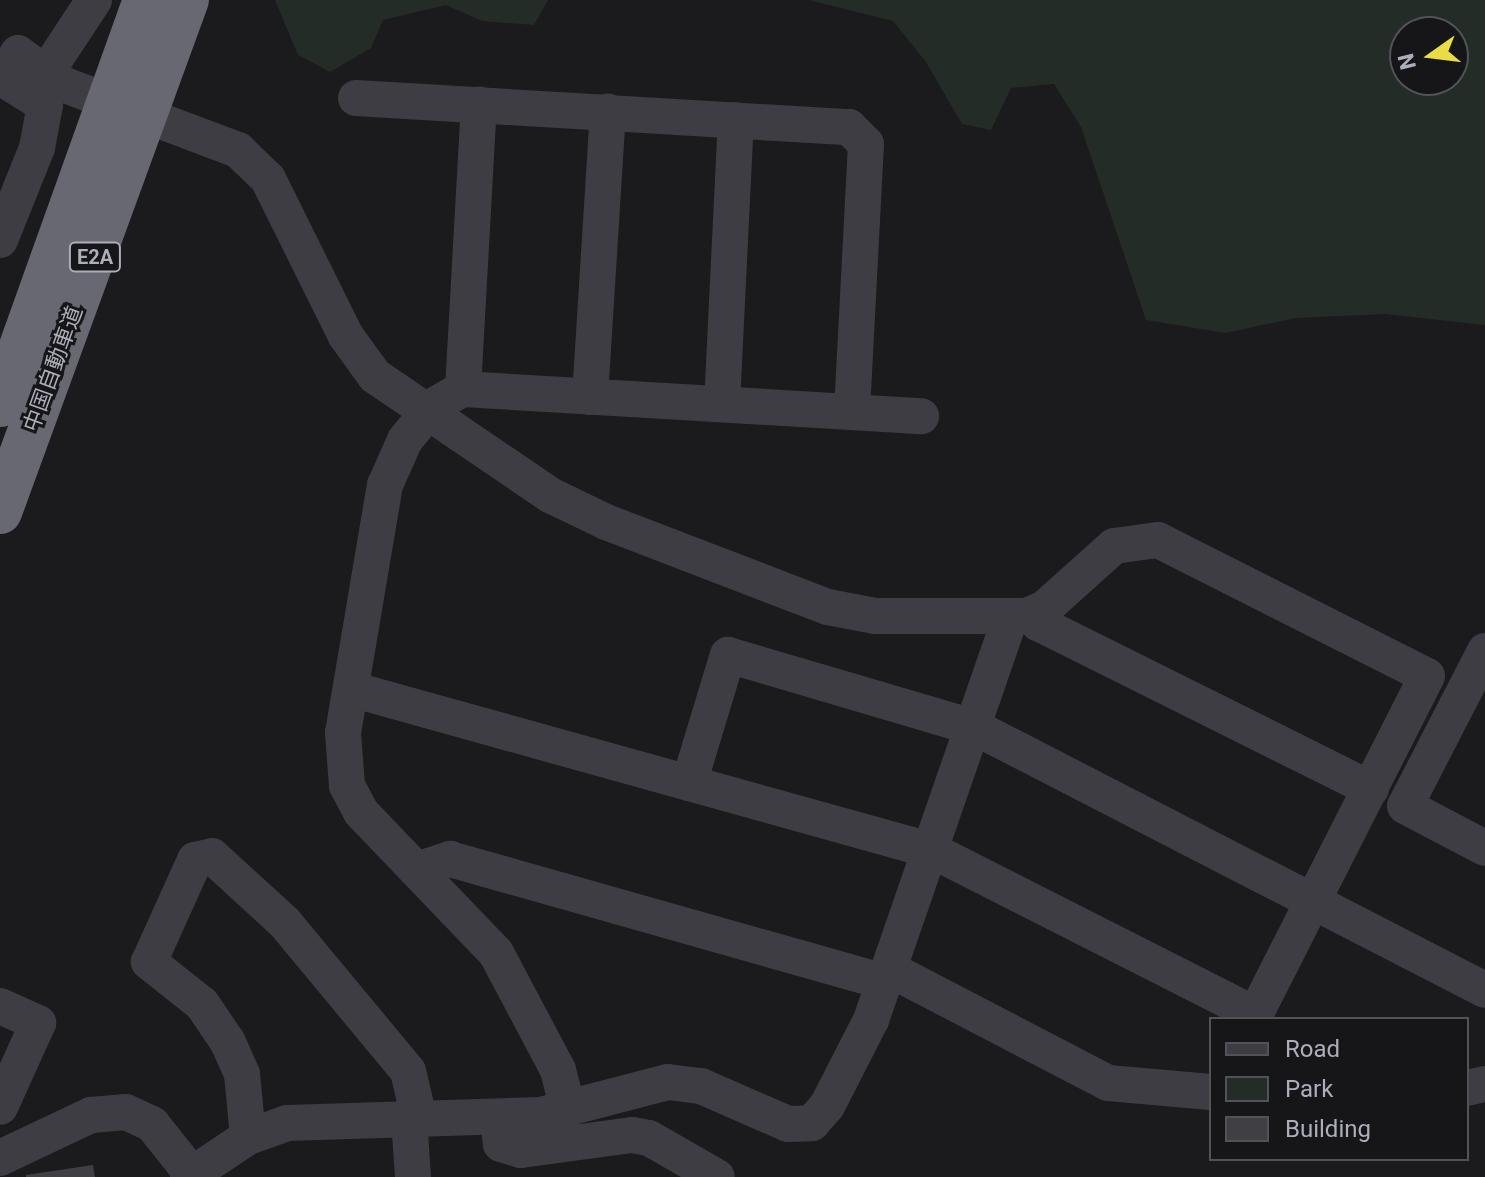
<!DOCTYPE html>
<meta charset="utf-8">
<style>
body{margin:0}
#map{position:relative;width:1485px;height:1177px;overflow:hidden;background:#1b1a1c;font-family:Roboto,"Noto Sans JP",sans-serif}
div>[style]{position:absolute}
.green>*{inset:0;background:#242c27}
.building>*{inset:0;background:#403f43}
.minor>*{height:36px;margin:-18px;padding:0 18px;transform-origin:18px;border-radius:18px;background:#3e3d43}
.highway>*{height:44px;margin:-22px;padding:0 22px;transform-origin:22px;border-radius:22px;background:#686872}
span{translate:-50% -50%;white-space:nowrap;text-align:center;line-height:1.15;-webkit-text-stroke:6px #161517;paint-order:stroke}
.shield-label span{padding:2px 6px;background:#161517;border:2px solid;border-radius:6px;-webkit-text-stroke-width:0}
.shield-label{font-size:20px;color:#adaebb;font-weight:700}
.street-label{font-size:22px;color:#adaebb}
.legend{position:absolute;left:1209px;top:1017px;width:260px;height:144px;box-sizing:border-box;background:#161517;border:2px solid #525259;margin:0;padding:10px 14px;list-style:none;font-size:24px;color:#adaebb}
.legend li{display:flex;align-items:center;gap:16px;height:40px}
.legend b{width:40px;border:2px solid #525259}
.north{position:absolute;left:1389px;top:16px;width:80px;height:80px;box-sizing:border-box;background:#161517;border:2px solid #525259;border-radius:50%;rotate:256deg;font-size:22px;font-weight:700;line-height:32px;text-align:center;color:#adaebb}
.north::after{content:'';display:block;margin:auto;width:28px;height:36px;background:#eadc45;clip-path:polygon(50% 0,100% 100%,50% 72%,0 100%)}
</style>
<div id="map">
<div class="green">
<i style="clip-path:polygon(275px 0,548px 0,534px 25px,482px 21px,446px 5px,383px 20px,371px 48px,330px 72px,298px 55px)"></i>
<i style="clip-path:polygon(evenodd,809px 0,1485px 0,1485px 325px,1385px 314px,1296px 318px,1225px 333px,1146px 320px,1081px 127px,1054px 84px,1011px 88px,991px 130px,962px 124px,926px 62px,893px 21px,809px 0,1453px 32px,1453px 80px,1405px 80px,1405px 32px,1453px 32px)"></i>
</div>
<div class="building">
<i style="clip-path:polygon(93px 1165px,95px 1177px,26px 1177px,26px 1175px)"></i>
</div>
<div class="minor">
<i style="left:94px;top:0;width:87px;rotate:123.3deg"></i>
<i style="left:46px;top:73px;width:22px;rotate:32deg"></i>
<i style="left:65px;top:85px;width:185px;rotate:20.6deg"></i>
<i style="left:238px;top:150px;width:42px;rotate:44deg"></i>
<i style="left:268px;top:179px;width:175px;rotate:63.6deg"></i>
<i style="left:346px;top:336px;width:49px;rotate:54.1deg"></i>
<i style="left:375px;top:376px;width:212px;rotate:34.2deg"></i>
<i style="left:550px;top:495px;width:62px;rotate:25.7deg"></i>
<i style="left:606px;top:522px;width:238px;rotate:21deg"></i>
<i style="left:828px;top:607px;width:48px;rotate:10.8deg"></i>
<i style="left:875px;top:616px;width:152px"></i>
<i style="left:1027px;top:616px;width:20px;rotate:-24deg"></i>
<i style="left:1045px;top:608px;width:93px;rotate:-41.9deg"></i>
<i style="left:1114px;top:546px;width:44px;rotate:-7.8deg"></i>
<i style="left:1158px;top:540px;width:301px;rotate:26.8deg"></i>
<i style="left:1427px;top:676px;width:385px;rotate:116.9deg"></i>
<i style="left:356px;top:98px;width:494px;rotate:3.4deg"></i>
<i style="left:849px;top:127px;width:24px;rotate:45deg"></i>
<i style="left:866px;top:144px;width:268px;rotate:93deg"></i>
<i style="left:0;top:240px;width:99px;rotate:-68.1deg"></i>
<i style="left:37px;top:148px;width:44px;rotate:-79.5deg"></i>
<i style="left:45px;top:105px;width:49px;rotate:-148.2deg"></i>
<i style="left:3px;top:79px;width:30px;rotate:-60deg"></i>
<i style="left:18px;top:53px;width:34px;rotate:36deg"></i>
<i style="left:463px;top:389px;width:285px;rotate:-86.8deg"></i>
<i style="left:590px;top:397px;width:286px;rotate:-86.4deg"></i>
<i style="left:722px;top:404px;width:284px;rotate:-87.2deg"></i>
<i style="left:1032px;top:614px;width:11px;rotate:56deg"></i>
<i style="left:1038px;top:623px;width:372px;rotate:26.5deg"></i>
<i style="left:1485px;top:651px;width:174px;rotate:117.3deg"></i>
<i style="left:1405px;top:806px;width:90px;rotate:27.7deg"></i>
<i style="left:351px;top:689px;width:604px;rotate:15.55deg"></i>
<i style="left:933px;top:851px;width:362px;rotate:26.9deg"></i>
<i style="left:689px;top:783px;width:134px;rotate:-73.1deg"></i>
<i style="left:728px;top:655px;width:259px;rotate:16.4deg"></i>
<i style="left:976px;top:728px;width:572px;rotate:27.24deg"></i>
<i style="left:419px;top:869px;width:33px;rotate:-18deg"></i>
<i style="left:450px;top:859px;width:451px;rotate:15.8deg"></i>
<i style="left:889px;top:969px;width:247px;rotate:27.5deg"></i>
<i style="left:1108px;top:1083px;width:103px;rotate:5deg"></i>
<i style="left:0;top:1006px;width:42px;rotate:24.1deg"></i>
<i style="left:38px;top:1023px;width:92px;rotate:114.3deg"></i>
<i style="left:1467px;top:1088px;width:18px;rotate:-13deg"></i>
<i style="left:568px;top:1110px;width:41px;rotate:-104deg"></i>
<i style="left:558px;top:1070px;width:132px;rotate:-117.9deg"></i>
<i style="left:496px;top:953px;width:195px;rotate:-133.8deg"></i>
<i style="left:361px;top:812px;width:30px;rotate:-118deg"></i>
<i style="left:347px;top:786px;width:53px;rotate:-94.3deg"></i>
<i style="left:343px;top:733px;width:252px;rotate:-80.4deg"></i>
<i style="left:385px;top:485px;width:49px;rotate:-66deg"></i>
<i style="left:405px;top:440px;width:44px;rotate:-50.5deg"></i>
<i style="left:433px;top:406px;width:34px;rotate:-30deg"></i>
<i style="left:463px;top:389px;width:459px;rotate:3.4deg"></i>
<i style="left:498px;top:1117px;width:27px;rotate:84deg"></i>
<i style="left:501px;top:1144px;width:21px;rotate:17deg"></i>
<i style="left:521px;top:1150px;width:112px;rotate:-7.7deg"></i>
<i style="left:632px;top:1135px;width:17px;rotate:10deg"></i>
<i style="left:649px;top:1138px;width:78px;rotate:29.8deg"></i>
<i style="left:409px;top:1118px;width:59px;rotate:86.1deg"></i>
<i style="left:248px;top:1137px;width:63px;rotate:-95.4deg"></i>
<i style="left:242px;top:1074px;width:36px;rotate:-114deg"></i>
<i style="left:227px;top:1041px;width:45px;rotate:-124deg"></i>
<i style="left:202px;top:1004px;width:68px;rotate:-141.6deg"></i>
<i style="left:149px;top:962px;width:112px;rotate:-65.7deg"></i>
<i style="left:195px;top:860px;width:17px;rotate:-13deg"></i>
<i style="left:212px;top:856px;width:99px;rotate:42.5deg"></i>
<i style="left:285px;top:923px;width:192px;rotate:50.3deg"></i>
<i style="left:408px;top:1071px;width:48px;rotate:76.8deg"></i>
<i style="left:0;top:1158px;width:101px;rotate:-25.3deg"></i>
<i style="left:91px;top:1115px;width:35px;rotate:-5deg"></i>
<i style="left:126px;top:1112px;width:29px;rotate:25deg"></i>
<i style="left:152px;top:1124px;width:63px;rotate:51.5deg"></i>
<i style="left:188px;top:1177px;width:72px;rotate:-33.7deg"></i>
<i style="left:248px;top:1137px;width:41px;rotate:-19.7deg"></i>
<i style="left:287px;top:1123px;width:254px;rotate:-1.8deg"></i>
<i style="left:541px;top:1115px;width:131px;rotate:-14.6deg"></i>
<i style="left:668px;top:1082px;width:33px;rotate:7deg"></i>
<i style="left:701px;top:1086px;width:95px;rotate:23.6deg"></i>
<i style="left:788px;top:1124px;width:24px;rotate:-2deg"></i>
<i style="left:812px;top:1123px;width:23px;rotate:-49deg"></i>
<i style="left:827px;top:1106px;width:97px;rotate:-62.9deg"></i>
<i style="left:871px;top:1020px;width:425px;rotate:-70.9deg"></i>
</div>
<div class="highway">
<i style="left:0;top:405px;width:430px;rotate:-70.3deg"></i>
<i style="left:0;top:512px;width:545px;rotate:-69.94deg"></i>
</div>
<div class="shield-label">
<span style="left:95px;top:257px">E2A</span>
</div>
<div class="street-label">
<span style="left:53px;top:369px;rotate:-70deg">中国自動車道</span>
</div>
<ul class="legend">
<li><b style="height:10px;background:#3e3d43"></b>Road</li>
<li><b style="height:22px;background:#242c27"></b>Park</li>
<li><b style="height:22px;background:#403f43"></b>Building</li>
</ul>
<div class="north">N</div>
</div>
